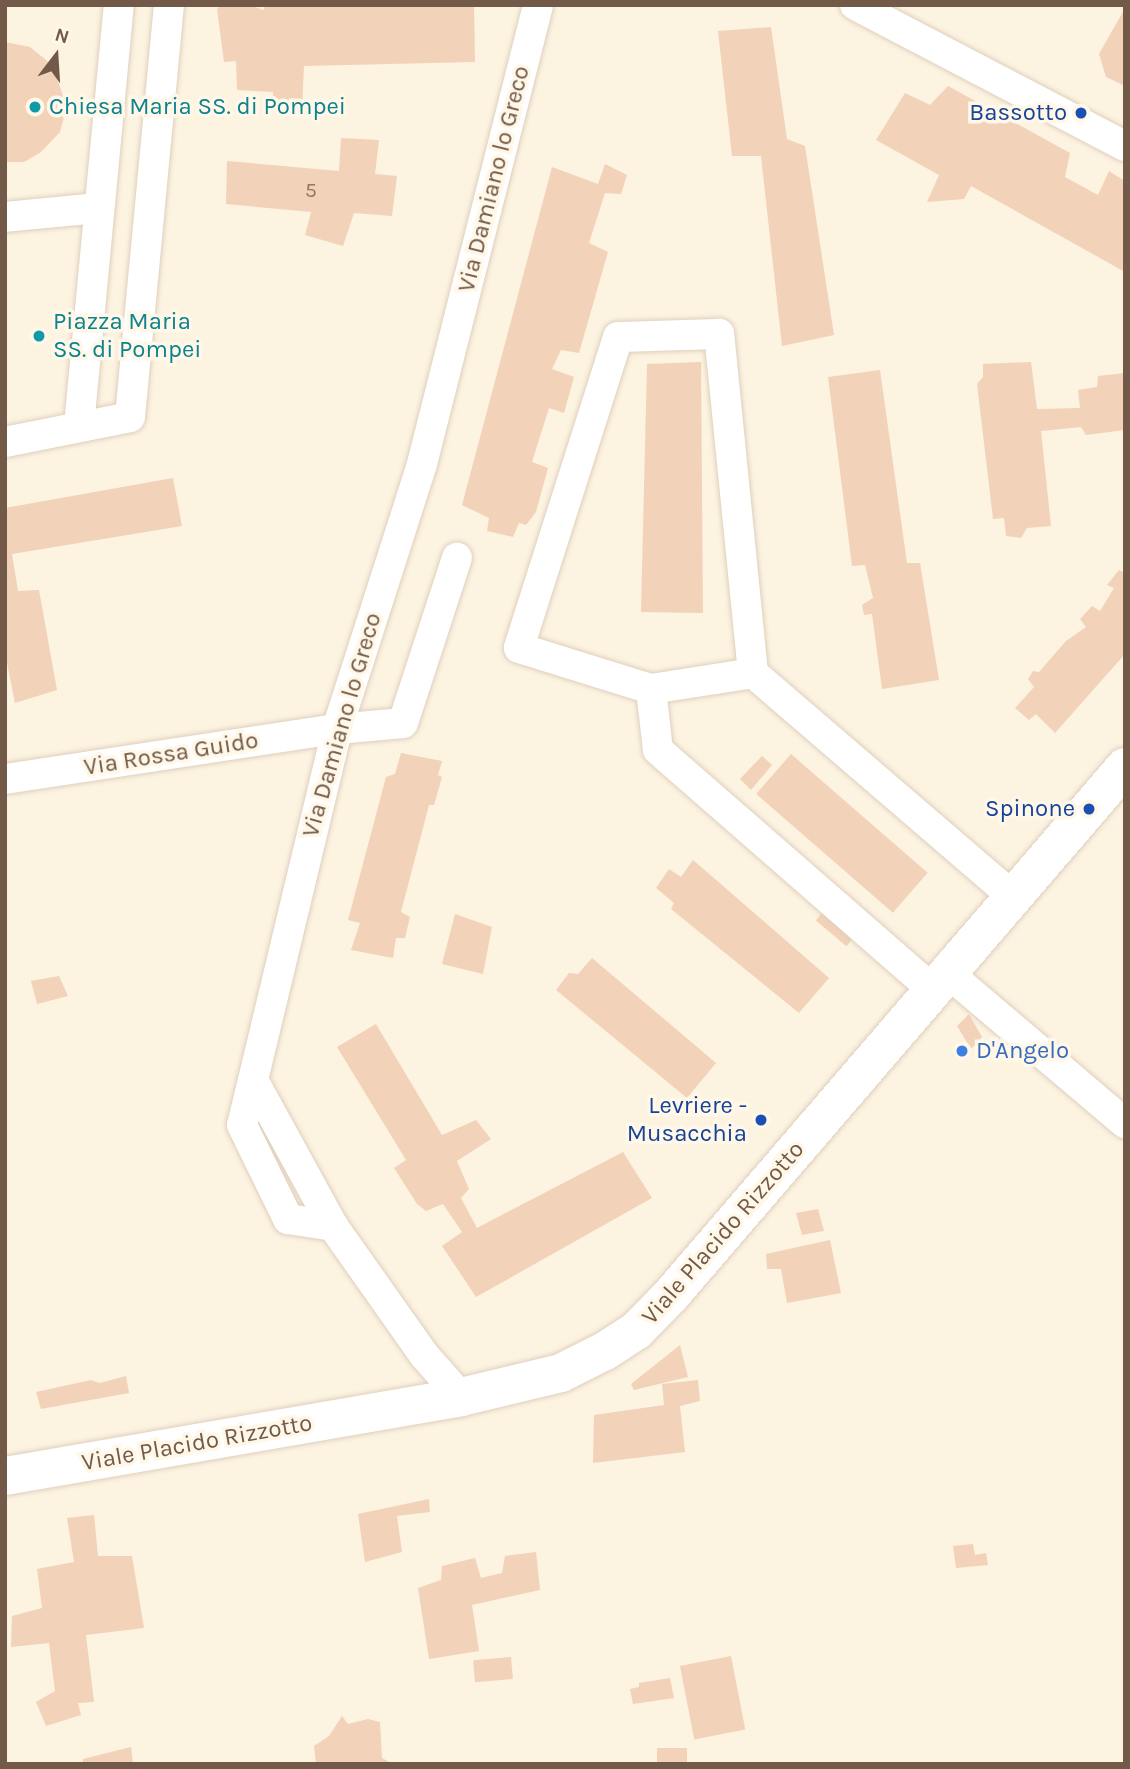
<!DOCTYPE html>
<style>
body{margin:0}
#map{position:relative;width:1130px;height:1769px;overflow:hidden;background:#fcf3e1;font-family:Karla,sans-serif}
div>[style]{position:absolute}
.building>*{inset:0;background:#f2d2b8;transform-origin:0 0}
.roads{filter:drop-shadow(0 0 2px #e0cfbc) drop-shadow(0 0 2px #e0cfbc)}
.street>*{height:30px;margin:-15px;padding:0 15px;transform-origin:15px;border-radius:15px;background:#fff}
.secondary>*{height:38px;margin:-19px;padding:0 19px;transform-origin:19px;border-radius:19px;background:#fff}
.dots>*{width:19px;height:19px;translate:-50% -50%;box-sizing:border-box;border:4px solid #fff7e7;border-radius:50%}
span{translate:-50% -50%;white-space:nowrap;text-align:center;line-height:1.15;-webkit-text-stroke:7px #fff7e7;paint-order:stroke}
.number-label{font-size:21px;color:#937764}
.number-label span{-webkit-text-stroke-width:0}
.culture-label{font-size:24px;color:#0d838f}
.left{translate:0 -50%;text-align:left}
.transit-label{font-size:24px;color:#164399}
.right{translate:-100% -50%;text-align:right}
.street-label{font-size:24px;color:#735948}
.shop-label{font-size:24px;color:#366cbe}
.frame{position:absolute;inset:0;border:7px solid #735948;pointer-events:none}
.north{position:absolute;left:21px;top:21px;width:70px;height:70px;-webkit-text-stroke:5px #fff7e7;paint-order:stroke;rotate:17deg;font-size:19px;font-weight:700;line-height:28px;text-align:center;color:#735948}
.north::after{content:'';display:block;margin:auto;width:24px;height:32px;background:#735948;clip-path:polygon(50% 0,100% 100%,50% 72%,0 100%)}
</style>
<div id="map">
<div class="building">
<i style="clip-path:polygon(222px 5px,249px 5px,264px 10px,265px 5px,474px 5px,475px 62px,304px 66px,302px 109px,274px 111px,273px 92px,237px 90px,236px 61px,224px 62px,217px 9px)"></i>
<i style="clip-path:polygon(1125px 8px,1125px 86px,1106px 77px,1099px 54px)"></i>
<i style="clip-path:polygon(771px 27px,787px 139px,805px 146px,834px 335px,782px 346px,761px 156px,732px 156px,718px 31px)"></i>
<i style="clip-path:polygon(5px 42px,30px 47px,52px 65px,64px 98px,64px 117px,60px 132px,41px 152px,24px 162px,5px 162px)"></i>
<i style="clip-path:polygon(948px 86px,1070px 153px,1065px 177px,1098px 195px,1109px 171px,1125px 181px,1125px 272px,971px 186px,964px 199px,927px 202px,939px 175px,876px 140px,905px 93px,930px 105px)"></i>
<i style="clip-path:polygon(341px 138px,379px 140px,375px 174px,397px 176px,392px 216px,354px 213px,343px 246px,305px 235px,311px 212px,226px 204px,227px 161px,339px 171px)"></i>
<i style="clip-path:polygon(605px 164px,627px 175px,621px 194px,605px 193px,589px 243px,608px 252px,579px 353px,561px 350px,552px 369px,574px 377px,564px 413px,549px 408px,532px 462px,548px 468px,536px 512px,526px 525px,519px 523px,513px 537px,487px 531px,489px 518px,462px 505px,552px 167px,598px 184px)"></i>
<i style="clip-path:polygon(701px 362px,703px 613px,641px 612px,647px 364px)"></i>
<i style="clip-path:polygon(1031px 362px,1037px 409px,1080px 408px,1078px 390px,1097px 387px,1098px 376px,1125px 373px,1125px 430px,1086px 435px,1081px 427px,1041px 431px,1051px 526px,1027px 528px,1021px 538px,1006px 536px,1004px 518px,993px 519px,977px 384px,983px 377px,983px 364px)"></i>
<i style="clip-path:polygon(880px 370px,907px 563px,920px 563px,939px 680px,882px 689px,872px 614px,864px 615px,862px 605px,873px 598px,865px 565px,852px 566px,828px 377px)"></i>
<i style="clip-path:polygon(173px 478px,182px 526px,12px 554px,18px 591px,39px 590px,57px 690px,15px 703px,5px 653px,5px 508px)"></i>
<i style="clip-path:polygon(1119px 570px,1125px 573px,1125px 654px,1055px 733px,1036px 714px,1029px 720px,1015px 708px,1034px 687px,1028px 679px,1033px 671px,1039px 672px,1066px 641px,1086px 627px,1080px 619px,1092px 606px,1100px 611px,1114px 588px,1107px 585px)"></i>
<i style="clip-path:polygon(401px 753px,442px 761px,438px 775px,442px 777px,434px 805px,429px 805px,401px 912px,410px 917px,405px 938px,396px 938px,393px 958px,351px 950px,360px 923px,348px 920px,386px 777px,395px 774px)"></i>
<i style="left:791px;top:754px;width:181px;height:53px;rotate:41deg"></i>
<i style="clip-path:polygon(762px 756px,772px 765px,751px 790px,740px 779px)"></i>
<i style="clip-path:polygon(693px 860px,829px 978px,799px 1013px,671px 909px,674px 903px,656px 888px,669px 869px,681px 877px)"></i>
<i style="left:828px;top:906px;width:40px;height:19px;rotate:40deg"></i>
<i style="clip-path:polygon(455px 914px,492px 927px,483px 974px,442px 964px)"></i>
<i style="clip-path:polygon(592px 958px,716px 1063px,687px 1098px,556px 990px,569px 973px,578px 974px)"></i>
<i style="clip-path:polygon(59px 976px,68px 996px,37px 1004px,31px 981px)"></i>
<i style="clip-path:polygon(969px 1014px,982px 1037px,971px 1049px,957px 1026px)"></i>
<i style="clip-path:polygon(376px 1024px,442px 1135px,476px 1120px,491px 1139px,457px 1161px,469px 1189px,461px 1198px,477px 1228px,623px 1152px,652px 1198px,476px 1297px,442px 1246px,462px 1232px,443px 1204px,426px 1211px,417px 1204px,394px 1168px,406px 1160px,337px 1047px)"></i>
<i style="clip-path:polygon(818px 1209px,824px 1231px,802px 1235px,796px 1213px)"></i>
<i style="clip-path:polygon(830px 1240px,841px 1293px,787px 1303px,781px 1269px,767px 1269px,766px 1254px)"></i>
<i style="clip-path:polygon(680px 1345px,688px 1377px,634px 1390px,631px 1384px)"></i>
<i style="clip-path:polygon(126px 1376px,129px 1393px,41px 1409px,36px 1392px,91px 1380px,100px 1383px)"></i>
<i style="clip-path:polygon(698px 1380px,700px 1401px,680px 1406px,685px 1452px,593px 1463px,594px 1415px,664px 1405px,662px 1384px)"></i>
<i style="clip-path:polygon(429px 1499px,430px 1512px,397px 1516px,402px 1552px,365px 1562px,358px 1514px)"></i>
<i style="clip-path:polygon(94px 1515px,98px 1556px,132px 1556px,144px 1628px,86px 1635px,94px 1702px,78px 1703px,81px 1715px,46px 1726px,36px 1702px,55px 1691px,49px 1643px,11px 1647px,12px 1616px,42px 1608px,37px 1569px,74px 1562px,67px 1518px)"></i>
<i style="clip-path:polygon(973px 1544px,975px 1555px,986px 1553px,988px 1565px,956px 1568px,953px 1546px)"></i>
<i style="clip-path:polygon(536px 1552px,540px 1590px,472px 1605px,479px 1651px,429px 1659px,418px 1588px,441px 1580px,442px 1566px,475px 1558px,481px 1578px,502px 1573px,505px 1556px)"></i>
<i style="left:731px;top:1656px;width:75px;height:52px;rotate:79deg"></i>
<i style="left:511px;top:1657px;width:22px;height:38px;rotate:85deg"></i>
<i style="clip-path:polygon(670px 1678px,674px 1698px,633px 1704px,630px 1689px,639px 1687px,639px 1683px)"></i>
<i style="clip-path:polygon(342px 1716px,348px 1724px,368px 1719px,380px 1722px,382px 1758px,393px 1764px,316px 1764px,314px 1746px,329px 1736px)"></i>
<i style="clip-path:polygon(131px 1747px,133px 1764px,83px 1764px,83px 1759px)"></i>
<i style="left:657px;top:1748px;width:30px;height:16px"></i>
</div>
<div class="roads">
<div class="street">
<i style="left:855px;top:5px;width:305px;rotate:27.6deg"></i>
<i style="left:5px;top:217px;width:94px;rotate:-5.5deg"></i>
<i style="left:79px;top:426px;width:423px;rotate:-84.6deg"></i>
<i style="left:5px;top:442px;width:127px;rotate:-11.3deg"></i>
<i style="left:130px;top:417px;width:414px;rotate:-84.6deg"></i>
<i style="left:753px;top:673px;width:341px;rotate:-95.7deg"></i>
<i style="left:719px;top:334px;width:101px;rotate:178.3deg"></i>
<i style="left:618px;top:337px;width:326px;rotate:107.7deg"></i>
<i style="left:519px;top:648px;width:138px;rotate:17.3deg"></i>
<i style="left:651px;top:689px;width:103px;rotate:-8.9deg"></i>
<i style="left:753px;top:673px;width:343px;rotate:40.7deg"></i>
<i style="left:651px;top:689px;width:61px;rotate:83.5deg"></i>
<i style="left:658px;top:750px;width:366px;rotate:41.1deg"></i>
<i style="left:5px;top:779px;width:336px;rotate:-8.6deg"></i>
<i style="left:337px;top:729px;width:66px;rotate:-5.2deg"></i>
<i style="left:403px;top:723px;width:174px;rotate:-71.9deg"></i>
<i style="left:949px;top:974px;width:231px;rotate:40.3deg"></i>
<i style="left:253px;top:1080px;width:46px;rotate:103.7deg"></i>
<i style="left:242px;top:1125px;width:105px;rotate:63.9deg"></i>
<i style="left:288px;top:1219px;width:46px;rotate:8.8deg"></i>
<i style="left:461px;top:1397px;width:56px;rotate:-131.4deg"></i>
<i style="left:424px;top:1355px;width:158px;rotate:-125.2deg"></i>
<i style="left:333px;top:1226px;width:166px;rotate:-118.7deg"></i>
<i style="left:253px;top:1080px;width:361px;rotate:-76.5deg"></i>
<i style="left:337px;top:729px;width:278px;rotate:-72.2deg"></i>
<i style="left:422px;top:464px;width:473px;rotate:-75.8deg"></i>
</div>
<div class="secondary">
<i style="left:5px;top:1476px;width:463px;rotate:-9.8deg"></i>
<i style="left:461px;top:1397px;width:103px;rotate:-13.5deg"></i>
<i style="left:561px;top:1373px;width:49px;rotate:-26.6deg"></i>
<i style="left:605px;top:1351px;width:38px;rotate:-33deg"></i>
<i style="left:637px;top:1330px;width:50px;rotate:-45.8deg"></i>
<i style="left:672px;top:1294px;width:695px;rotate:-49.32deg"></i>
</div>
</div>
<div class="dots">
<i style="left:35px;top:107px;background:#0f9aa8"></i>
<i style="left:1081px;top:113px;background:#1a4fb4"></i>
<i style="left:39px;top:336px;background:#0f9aa8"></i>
<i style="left:1089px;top:809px;background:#1a4fb4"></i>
<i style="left:962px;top:1051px;background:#3f7fe0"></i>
<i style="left:761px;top:1120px;background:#1a4fb4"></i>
</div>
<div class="number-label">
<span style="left:311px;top:190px">5</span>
</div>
<div class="culture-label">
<span class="left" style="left:49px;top:107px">Chiesa Maria SS. di Pompei</span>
<span class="left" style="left:53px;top:336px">Piazza Maria<br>SS. di Pompei</span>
</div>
<div class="transit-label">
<span class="right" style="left:1067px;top:113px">Bassotto</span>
<span class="right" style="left:1075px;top:809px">Spinone</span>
<span class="right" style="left:747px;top:1120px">Levriere -<br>Musacchia</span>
</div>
<div class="street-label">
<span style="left:494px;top:179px;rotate:-76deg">Via Damiano lo Greco</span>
<span style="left:342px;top:725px;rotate:-74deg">Via Damiano lo Greco</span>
<span style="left:171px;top:754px;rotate:-9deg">Via Rossa Guido</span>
<span style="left:723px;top:1233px;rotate:-49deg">Viale Placido Rizzotto</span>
<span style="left:197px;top:1443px;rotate:-10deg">Viale Placido Rizzotto</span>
</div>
<div class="shop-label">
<span class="left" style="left:976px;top:1051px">D'Angelo</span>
</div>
<div class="frame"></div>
<div class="north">N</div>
</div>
